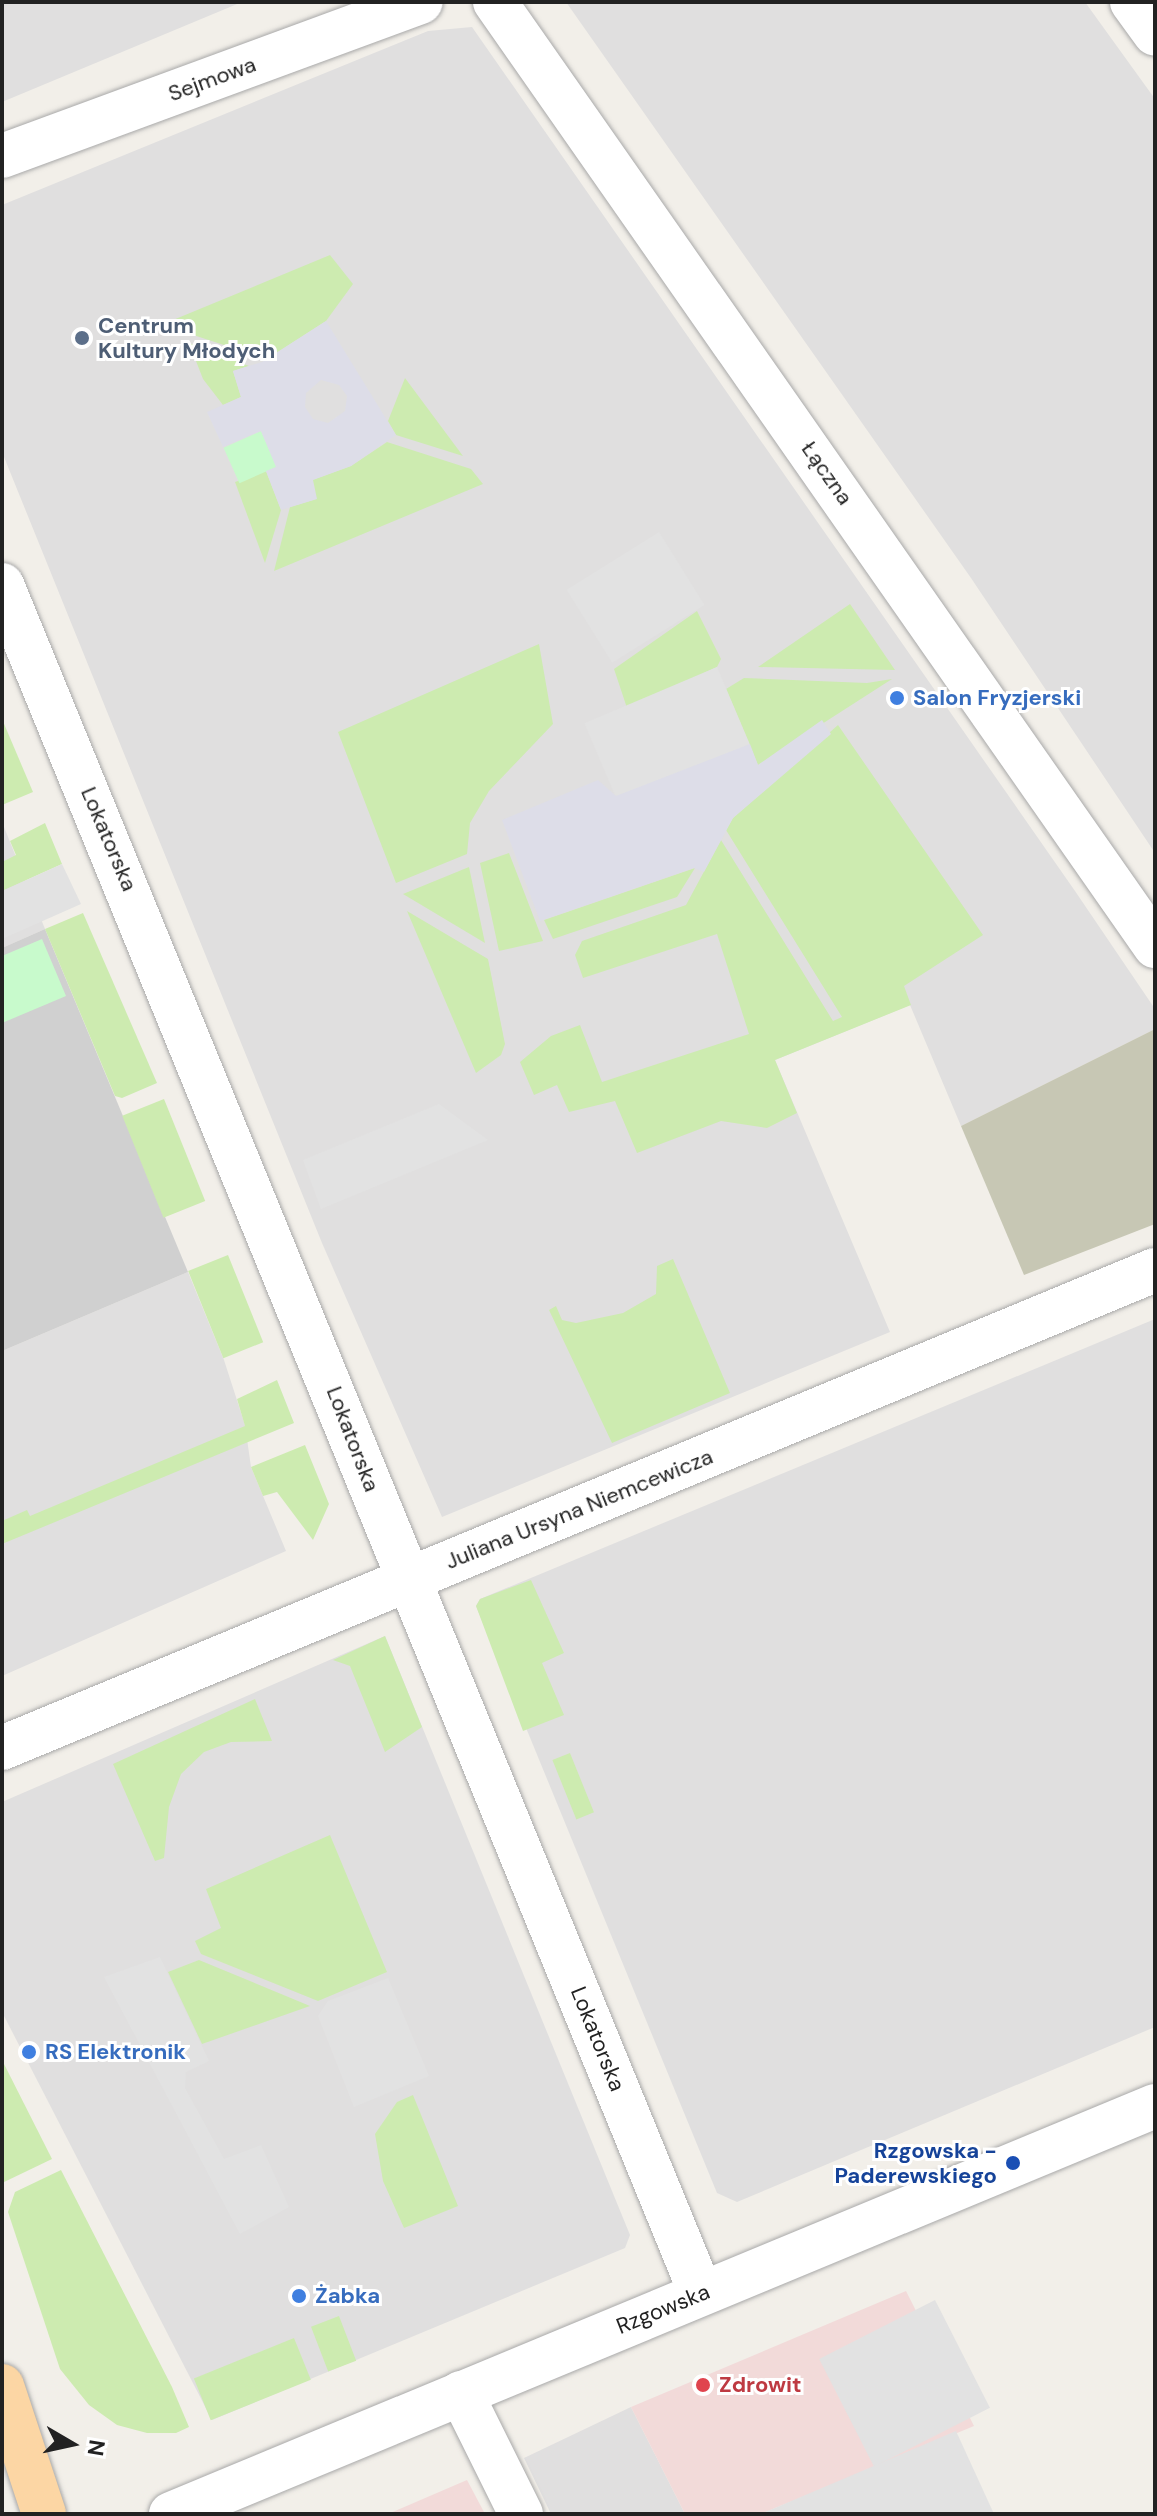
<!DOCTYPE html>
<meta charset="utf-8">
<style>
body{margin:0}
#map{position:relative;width:1157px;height:2516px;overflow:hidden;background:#f2efe9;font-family:"DM Sans",sans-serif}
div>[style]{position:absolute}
.residential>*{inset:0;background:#e0dfdf}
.commercial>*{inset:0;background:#f2dad9}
.religious>*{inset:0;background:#d0d0d0}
.construction>*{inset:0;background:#c7c7b4}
.grass>*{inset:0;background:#cdebb0;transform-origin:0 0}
.park>*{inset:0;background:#c8facc;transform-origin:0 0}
.parking>*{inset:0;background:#e2e2e2;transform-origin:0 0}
.plaza>*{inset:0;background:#dddde8}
.roads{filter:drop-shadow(0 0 2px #a9a9a9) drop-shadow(0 0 2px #a9a9a9)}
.minor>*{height:44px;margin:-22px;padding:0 22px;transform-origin:22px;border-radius:22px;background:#fff}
.tertiary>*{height:44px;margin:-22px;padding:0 22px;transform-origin:22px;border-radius:22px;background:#fff}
.primary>*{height:44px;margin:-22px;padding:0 22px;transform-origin:22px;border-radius:22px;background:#fcd6a4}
.dots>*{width:22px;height:22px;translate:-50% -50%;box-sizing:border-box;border:4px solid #fff;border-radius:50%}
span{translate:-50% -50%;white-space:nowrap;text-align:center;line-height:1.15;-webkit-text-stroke:6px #fff;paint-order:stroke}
.street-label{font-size:22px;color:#222}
.service-label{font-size:22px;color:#4e5e75;font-weight:700}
.left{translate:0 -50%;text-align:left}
.shop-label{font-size:22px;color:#366cbe;font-weight:700}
.transit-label{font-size:22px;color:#164399;font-weight:700}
.right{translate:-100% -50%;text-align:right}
.health-label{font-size:22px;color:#be3a42;font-weight:700}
.frame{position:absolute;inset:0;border:4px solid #222;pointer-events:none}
.north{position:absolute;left:32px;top:2404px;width:80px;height:80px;-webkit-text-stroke:6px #fff;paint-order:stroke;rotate:99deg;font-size:22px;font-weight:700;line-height:32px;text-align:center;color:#222}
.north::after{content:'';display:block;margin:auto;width:28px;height:36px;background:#222;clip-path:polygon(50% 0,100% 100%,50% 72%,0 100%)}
</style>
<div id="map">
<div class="residential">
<i style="clip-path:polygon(2px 2px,242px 2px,2px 102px)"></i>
<i style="clip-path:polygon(566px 2px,1085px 2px,1155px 99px,1155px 853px,971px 578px)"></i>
<i style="clip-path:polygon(472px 27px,1075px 891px,1155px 1009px,1155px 1029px,961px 1126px,910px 1005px,775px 1060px,890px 1332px,442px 1517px,322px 1243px,2px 452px,2px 205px,428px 31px)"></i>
<i style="clip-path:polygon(2px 822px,45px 929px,2px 948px)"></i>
<i style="clip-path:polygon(188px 1272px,224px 1360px,245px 1425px,251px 1467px,286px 1551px,2px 1676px,2px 1351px)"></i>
<i style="clip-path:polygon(1155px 1319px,1155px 2027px,737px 2202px,717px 2193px,476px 1606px,480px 1599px)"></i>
<i style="clip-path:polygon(385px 1636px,630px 2235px,625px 2248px,212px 2420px,2px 2012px,2px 1802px)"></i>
<i style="clip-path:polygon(631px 2407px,685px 2514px,551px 2514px,524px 2458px)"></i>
</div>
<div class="commercial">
<i style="clip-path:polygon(906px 2291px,974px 2426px,761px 2514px,685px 2514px,631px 2407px)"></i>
<i style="clip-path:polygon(467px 2480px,485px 2514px,388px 2514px)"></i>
</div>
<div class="religious">
<i style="clip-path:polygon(45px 929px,188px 1272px,2px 1351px,2px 948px)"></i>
</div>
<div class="construction">
<i style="clip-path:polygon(1155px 1029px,1155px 1224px,1024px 1275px,961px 1126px)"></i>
</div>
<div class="grass">
<i style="clip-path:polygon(330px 255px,353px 284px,326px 321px,267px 359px,178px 330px,173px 320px)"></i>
<i style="clip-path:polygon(189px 343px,249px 366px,233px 371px,241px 397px,223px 405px,203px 379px)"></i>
<i style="clip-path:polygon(405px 378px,463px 456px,396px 435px,388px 421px)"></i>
<i style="clip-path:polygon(387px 442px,471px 469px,483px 484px,274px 571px,290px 507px,316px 499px,312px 480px,351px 466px)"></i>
<i style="clip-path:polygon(266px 471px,281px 510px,265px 563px,235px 482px)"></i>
<i style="clip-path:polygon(850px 604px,895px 670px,758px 667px)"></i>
<i style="clip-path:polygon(697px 611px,721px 659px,717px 667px,627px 708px,614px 669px)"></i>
<i style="clip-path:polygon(539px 644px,553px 724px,489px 791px,470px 823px,467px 854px,396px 883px,338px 732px)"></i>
<i style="clip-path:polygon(744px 678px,867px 683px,892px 679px,758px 765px,726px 689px)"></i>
<i style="clip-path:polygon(2px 719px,33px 792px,2px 805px)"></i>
<i style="clip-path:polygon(838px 725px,983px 935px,904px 986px,911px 1005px,775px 1060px,797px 1113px,767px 1128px,721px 1121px,637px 1153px,615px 1101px,569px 1112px,557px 1085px,534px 1095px,520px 1062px,551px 1036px,580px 1025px,602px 1082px,749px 1034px,717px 934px,583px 978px,575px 955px,582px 941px,686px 905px,721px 840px,833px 1021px,842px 1017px,726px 830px,733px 818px)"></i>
<i style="clip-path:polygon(45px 823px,62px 864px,2px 891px,2px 862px,16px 855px,10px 841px)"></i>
<i style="clip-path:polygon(509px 853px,543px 941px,499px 951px,480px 863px)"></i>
<i style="clip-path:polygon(469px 867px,485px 943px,403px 894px)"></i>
<i style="clip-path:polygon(695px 868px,677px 897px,553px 939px,544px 920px)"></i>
<i style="clip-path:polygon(407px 911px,488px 959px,505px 1044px,501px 1055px,476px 1073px)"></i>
<i style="clip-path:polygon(83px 913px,157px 1083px,122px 1098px,115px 1096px,45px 929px)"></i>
<i style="left:164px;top:1099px;width:110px;height:45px;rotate:68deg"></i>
<i style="left:228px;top:1255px;width:94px;height:43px;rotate:68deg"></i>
<i style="clip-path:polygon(673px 1259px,730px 1393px,612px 1443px,549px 1310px,556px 1306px,562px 1320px,576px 1323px,623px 1313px,656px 1294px,657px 1266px)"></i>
<i style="clip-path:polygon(277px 1380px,294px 1423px,2px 1544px,2px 1521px,27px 1510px,30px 1516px,245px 1426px,237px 1399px)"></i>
<i style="clip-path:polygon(305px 1445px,329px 1504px,313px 1540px,277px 1492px,263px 1496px,251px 1467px)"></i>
<i style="clip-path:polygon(531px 1580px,564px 1653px,542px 1663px,564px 1715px,523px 1731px,476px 1606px,480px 1599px)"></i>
<i style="clip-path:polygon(385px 1636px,422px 1727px,385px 1752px,350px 1666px,333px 1660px)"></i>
<i style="clip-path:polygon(255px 1699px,272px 1741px,231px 1742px,204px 1752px,181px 1774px,169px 1807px,164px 1858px,155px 1861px,113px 1764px)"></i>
<i style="left:570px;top:1753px;width:64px;height:19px;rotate:68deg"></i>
<i style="clip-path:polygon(330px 1835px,387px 1972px,318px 2001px,201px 1954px,195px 1941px,221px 1928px,206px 1889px)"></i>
<i style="clip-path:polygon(199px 1960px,310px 2006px,202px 2044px,168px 1972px)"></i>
<i style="clip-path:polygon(2px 2060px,52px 2159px,2px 2183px)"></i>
<i style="clip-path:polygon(413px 2095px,458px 2206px,404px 2228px,383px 2181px,375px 2134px,397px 2102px)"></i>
<i style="clip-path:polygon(61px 2170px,172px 2387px,189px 2427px,176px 2433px,147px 2433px,117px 2425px,89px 2405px,60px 2369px,8px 2212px,15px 2192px)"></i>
<i style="left:339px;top:2316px;width:48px;height:30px;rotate:69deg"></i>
<i style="left:294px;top:2338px;width:45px;height:108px;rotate:68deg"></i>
</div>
<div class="park">
<i style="left:261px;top:431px;width:39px;height:41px;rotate:66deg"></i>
<i style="clip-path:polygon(42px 939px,66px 996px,2px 1023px,2px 956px)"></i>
</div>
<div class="parking">
<i style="left:659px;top:532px;width:86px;height:109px;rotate:58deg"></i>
<i style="left:717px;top:667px;width:84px;height:144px;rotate:67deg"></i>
<i style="clip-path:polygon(62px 864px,81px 904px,2px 939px,2px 891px)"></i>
<i style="clip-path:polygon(439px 1104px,488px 1140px,321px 1209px,303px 1160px)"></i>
<i style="clip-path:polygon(160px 1957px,209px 2061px,186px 2072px,185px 2088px,224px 2159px,261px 2145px,289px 2207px,240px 2234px,104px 1977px)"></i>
<i style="clip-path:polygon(388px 1978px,429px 2076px,354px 2107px,318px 2016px,328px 2001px)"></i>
<i style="left:935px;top:2300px;width:121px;height:130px;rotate:63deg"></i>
<i style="clip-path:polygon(956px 2431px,994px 2514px,761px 2514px)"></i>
</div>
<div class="plaza">
<i style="clip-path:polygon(evenodd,326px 321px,396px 435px,351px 466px,313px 480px,317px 499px,281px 510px,266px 471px,276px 467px,261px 431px,223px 447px,207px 412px,241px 397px,233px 371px,262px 362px,326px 321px,321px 380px,339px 385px,347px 396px,345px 411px,328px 423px,313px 419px,305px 407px,306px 393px,321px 380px)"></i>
<i style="clip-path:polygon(822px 720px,831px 734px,733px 818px,704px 872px,694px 868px,540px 921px,502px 820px,598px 780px,616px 796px,750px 744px,758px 765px)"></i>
</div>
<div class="roads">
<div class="minor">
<i style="left:495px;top:2px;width:1152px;rotate:55.04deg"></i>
<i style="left:1132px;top:2px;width:39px;rotate:54deg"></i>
<i style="left:2px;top:156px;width:446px;rotate:-20.2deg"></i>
<i style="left:2px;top:585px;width:1846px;rotate:67.75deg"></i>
<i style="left:2px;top:1748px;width:1248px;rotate:-22.52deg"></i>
<i style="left:461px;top:2393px;width:135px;rotate:63.6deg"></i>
</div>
<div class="tertiary">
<i style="left:171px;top:2514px;width:1065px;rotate:-22.52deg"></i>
</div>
<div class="primary">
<i style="left:2px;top:2386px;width:135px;rotate:71.8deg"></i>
</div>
</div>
<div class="dots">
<i style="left:82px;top:338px;background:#5c6f8a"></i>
<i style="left:897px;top:698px;background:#3f7fe0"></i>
<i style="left:29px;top:2052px;background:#3f7fe0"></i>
<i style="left:1013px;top:2163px;background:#1a4fb4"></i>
<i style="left:299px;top:2296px;background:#3f7fe0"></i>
<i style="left:703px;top:2385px;background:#e0444e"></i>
</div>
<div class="street-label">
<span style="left:212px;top:79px;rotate:-20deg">Sejmowa</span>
<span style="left:827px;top:473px;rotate:55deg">Łączna</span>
<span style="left:109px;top:839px;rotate:67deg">Lokatorska</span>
<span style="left:353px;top:1439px;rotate:69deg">Lokatorska</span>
<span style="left:579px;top:1509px;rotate:-22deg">Juliana Ursyna Niemcewicza</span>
<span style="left:598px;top:2039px;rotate:68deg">Lokatorska</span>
<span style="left:663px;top:2309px;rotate:-22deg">Rzgowska</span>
</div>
<div class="service-label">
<span class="left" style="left:98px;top:338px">Centrum<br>Kultury Młodych</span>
</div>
<div class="shop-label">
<span class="left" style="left:913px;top:698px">Salon Fryzjerski</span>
<span class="left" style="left:45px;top:2052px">RS Elektronik</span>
<span class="left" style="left:315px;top:2296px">Żabka</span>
</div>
<div class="transit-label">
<span class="right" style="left:997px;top:2163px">Rzgowska -<br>Paderewskiego</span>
</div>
<div class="health-label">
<span class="left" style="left:719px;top:2385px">Zdrowit</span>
</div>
<div class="frame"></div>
<div class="north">N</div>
</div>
